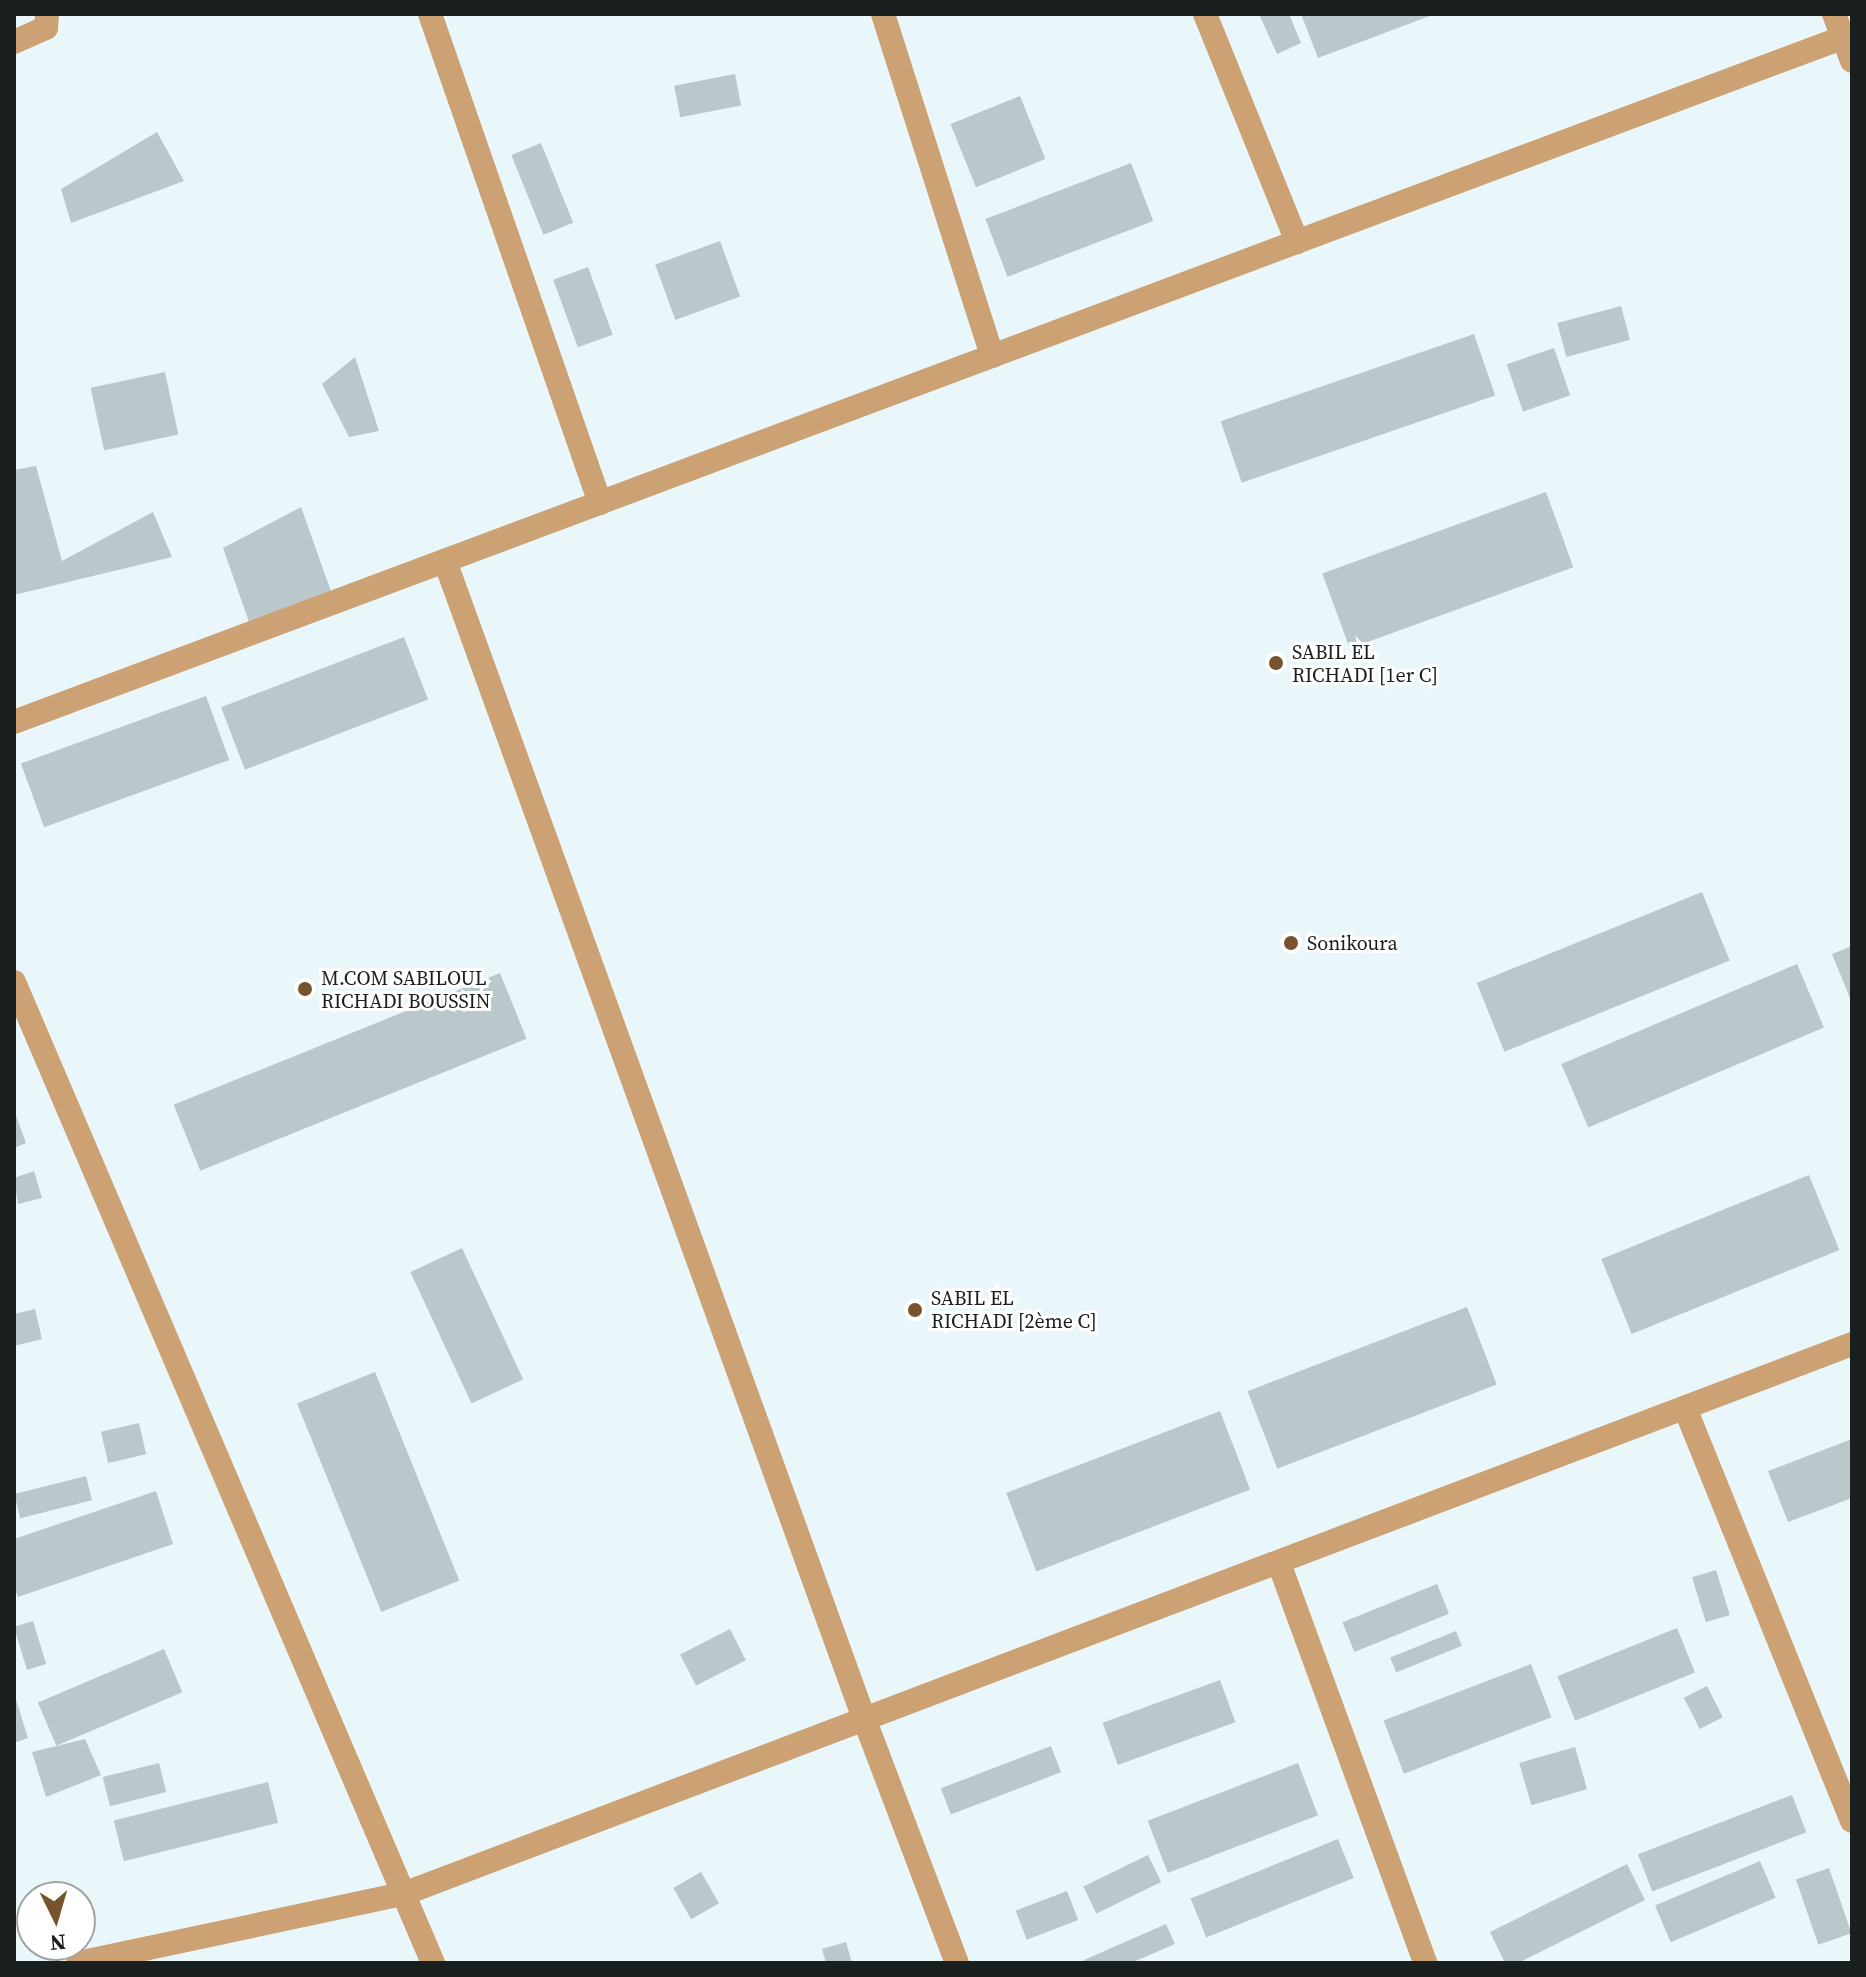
<!DOCTYPE html>
<meta charset="utf-8">
<style>
body{margin:0}
#map{position:relative;width:1866px;height:1977px;overflow:hidden;background:#eaf7fa;font-family:"Source Serif 4",serif}
div>[style]{position:absolute}
.building>*{inset:0;background:#bbc8cb;transform-origin:0 0}
.minor>*{height:24px;margin:-12px;padding:0 12px;transform-origin:12px;border-radius:12px;background:#cca173}
.tertiary>*{height:24px;margin:-12px;padding:0 12px;transform-origin:12px;border-radius:12px;background:#cca173}
.dots>*{width:22px;height:22px;translate:-50% -50%;box-sizing:border-box;border:4px solid #fff;border-radius:50%}
span{translate:-50% -50%;white-space:nowrap;text-align:center;line-height:1.15;-webkit-text-stroke:6px #fff;paint-order:stroke}
.poi-label{font-size:20px;color:#191e1f}
.left{translate:0 -50%;text-align:left}
.frame{position:absolute;inset:0;border:16px solid #191e1f;pointer-events:none}
.north{position:absolute;left:16px;top:1881px;width:80px;height:80px;box-sizing:border-box;background:#fff;border:2px solid #a3a5a5;border-radius:50%;rotate:175deg;font-size:22px;font-weight:700;line-height:32px;text-align:center;color:#191e1f}
.north::after{content:'';display:block;margin:auto;width:28px;height:36px;background:#77542d;clip-path:polygon(50% 0,100% 100%,50% 72%,0 100%)}
</style>
<div id="map">
<div class="building">
<i style="clip-path:polygon(1259px 14px,1289px 14px,1301px 43px,1277px 54px)"></i>
<i style="clip-path:polygon(1301px 14px,1435px 14px,1318px 58px)"></i>
<i style="left:735px;top:74px;width:32px;height:62px;rotate:79deg"></i>
<i style="left:1020px;top:96px;width:68px;height:75px;rotate:68deg"></i>
<i style="clip-path:polygon(157px 132px,184px 181px,71px 223px,61px 189px)"></i>
<i style="left:541px;top:143px;width:86px;height:32px;rotate:68deg"></i>
<i style="left:1131px;top:163px;width:62px;height:156px;rotate:69deg"></i>
<i style="left:720px;top:241px;width:59px;height:69px;rotate:70deg"></i>
<i style="left:588px;top:267px;width:72px;height:37px;rotate:70deg"></i>
<i style="left:1621px;top:306px;width:35px;height:66px;rotate:75deg"></i>
<i style="left:1474px;top:334px;width:65px;height:268px;rotate:71deg"></i>
<i style="left:1554px;top:348px;width:50px;height:50px;rotate:71deg"></i>
<i style="clip-path:polygon(355px 357px,379px 431px,349px 437px,322px 384px)"></i>
<i style="left:165px;top:372px;width:64px;height:76px;rotate:78deg"></i>
<i style="clip-path:polygon(36px 466px,62px 561px,153px 512px,172px 557px,14px 595px,14px 470px)"></i>
<i style="left:1546px;top:492px;width:80px;height:238px;rotate:70deg"></i>
<i style="clip-path:polygon(301px 507px,333px 597px,249px 622px,223px 548px)"></i>
<i style="left:404px;top:637px;width:67px;height:196px;rotate:69deg"></i>
<i style="left:206px;top:696px;width:68px;height:197px;rotate:70deg"></i>
<i style="left:1702px;top:892px;width:74px;height:243px;rotate:68deg"></i>
<i style="clip-path:polygon(1852px 946px,1852px 1003px,1832px 954px)"></i>
<i style="left:1797px;top:964px;width:69px;height:256px;rotate:67deg"></i>
<i style="left:500px;top:973px;width:71px;height:352px;rotate:68deg"></i>
<i style="clip-path:polygon(14px 1110px,26px 1143px,14px 1148px)"></i>
<i style="clip-path:polygon(34px 1171px,42px 1198px,18px 1204px,14px 1178px)"></i>
<i style="left:1809px;top:1175px;width:81px;height:224px;rotate:68deg"></i>
<i style="left:462px;top:1248px;width:145px;height:57px;rotate:65deg"></i>
<i style="left:1467px;top:1307px;width:83px;height:235px;rotate:69deg"></i>
<i style="clip-path:polygon(35px 1309px,42px 1339px,14px 1346px,14px 1314px)"></i>
<i style="left:375px;top:1372px;width:225px;height:84px;rotate:68deg"></i>
<i style="left:1220px;top:1411px;width:84px;height:229px;rotate:69deg"></i>
<i style="left:139px;top:1423px;width:32px;height:39px;rotate:77deg"></i>
<i style="clip-path:polygon(1852px 1439px,1852px 1498px,1788px 1522px,1768px 1471px)"></i>
<i style="left:86px;top:1476px;width:25px;height:74px;rotate:76deg"></i>
<i style="clip-path:polygon(156px 1491px,173px 1544px,18px 1597px,14px 1586px,14px 1539px)"></i>
<i style="left:1716px;top:1570px;width:47px;height:25px;rotate:73deg"></i>
<i style="left:1437px;top:1584px;width:32px;height:102px;rotate:68deg"></i>
<i style="left:33px;top:1621px;width:45px;height:20px;rotate:73deg"></i>
<i style="left:1677px;top:1628px;width:48px;height:129px;rotate:68deg"></i>
<i style="left:730px;top:1629px;width:35px;height:56px;rotate:63deg"></i>
<i style="left:1456px;top:1631px;width:16px;height:71px;rotate:68deg"></i>
<i style="left:164px;top:1649px;width:47px;height:137px;rotate:67deg"></i>
<i style="left:1531px;top:1664px;width:57px;height:158px;rotate:69deg"></i>
<i style="left:1220px;top:1680px;width:45px;height:125px;rotate:70deg"></i>
<i style="left:1707px;top:1686px;width:35px;height:26px;rotate:63deg"></i>
<i style="clip-path:polygon(14px 1693px,28px 1738px,14px 1743px)"></i>
<i style="clip-path:polygon(85px 1739px,101px 1775px,46px 1797px,32px 1752px)"></i>
<i style="left:1051px;top:1746px;width:28px;height:118px;rotate:69deg"></i>
<i style="left:1575px;top:1747px;width:44px;height:58px;rotate:74deg"></i>
<i style="left:159px;top:1763px;width:30px;height:58px;rotate:76deg"></i>
<i style="left:1298px;top:1763px;width:56px;height:161px;rotate:69deg"></i>
<i style="left:268px;top:1782px;width:42px;height:159px;rotate:76deg"></i>
<i style="left:1792px;top:1795px;width:40px;height:165px;rotate:69deg"></i>
<i style="left:1338px;top:1839px;width:42px;height:159px;rotate:68deg"></i>
<i style="left:1148px;top:1855px;width:30px;height:72px;rotate:64deg"></i>
<i style="left:1760px;top:1861px;width:40px;height:114px;rotate:67deg"></i>
<i style="clip-path:polygon(1627px 1864px,1645px 1900px,1518px 1963px,1505px 1963px,1490px 1932px)"></i>
<i style="left:1829px;top:1868px;width:69px;height:35px;rotate:71deg"></i>
<i style="left:701px;top:1872px;width:36px;height:32px;rotate:60deg"></i>
<i style="left:1067px;top:1891px;width:31px;height:55px;rotate:69deg"></i>
<i style="clip-path:polygon(1166px 1924px,1175px 1944px,1131px 1963px,1085px 1963px,1084px 1960px)"></i>
<i style="clip-path:polygon(846px 1942px,852px 1963px,826px 1963px,822px 1949px)"></i>
</div>
<div class="minor">
<i style="left:430px;top:14px;width:518px;rotate:70.83deg"></i>
<i style="left:883px;top:14px;width:359px;rotate:72.3deg"></i>
<i style="left:1205px;top:14px;width:246px;rotate:68deg"></i>
<i style="left:14px;top:42px;width:35px;rotate:-24deg"></i>
<i style="left:46px;top:28px;width:14px;rotate:-86deg"></i>
<i style="left:445px;top:561px;width:1234px;rotate:70.1deg"></i>
<i style="left:865px;top:1721px;width:259px;rotate:69.2deg"></i>
<i style="left:14px;top:722px;width:1963px;rotate:-20.52deg"></i>
<i style="left:14px;top:982px;width:1067px;rotate:66.87deg"></i>
<i style="left:1685px;top:1408px;width:445px;rotate:68deg"></i>
<i style="left:1279px;top:1563px;width:426px;rotate:69.9deg"></i>
<i style="left:78px;top:1963px;width:335px;rotate:-12deg"></i>
<i style="left:406px;top:1893px;width:1547px;rotate:-20.79deg"></i>
</div>
<div class="tertiary">
<i style="left:1834px;top:14px;width:50px;rotate:69deg"></i>
</div>
<div class="dots">
<i style="left:1276px;top:663px;background:#77542d"></i>
<i style="left:1291px;top:943px;background:#77542d"></i>
<i style="left:305px;top:989px;background:#77542d"></i>
<i style="left:915px;top:1310px;background:#77542d"></i>
</div>
<div class="poi-label">
<span class="left" style="left:1292px;top:664px">SABIL EL<br>RICHADI [1er C]</span>
<span class="left" style="left:1307px;top:943px">Sonikoura</span>
<span class="left" style="left:321px;top:990px">M.COM SABILOUL<br>RICHADI BOUSSIN</span>
<span class="left" style="left:931px;top:1310px">SABIL EL<br>RICHADI [2ème C]</span>
</div>
<div class="frame"></div>
<div class="north">N</div>
</div>
